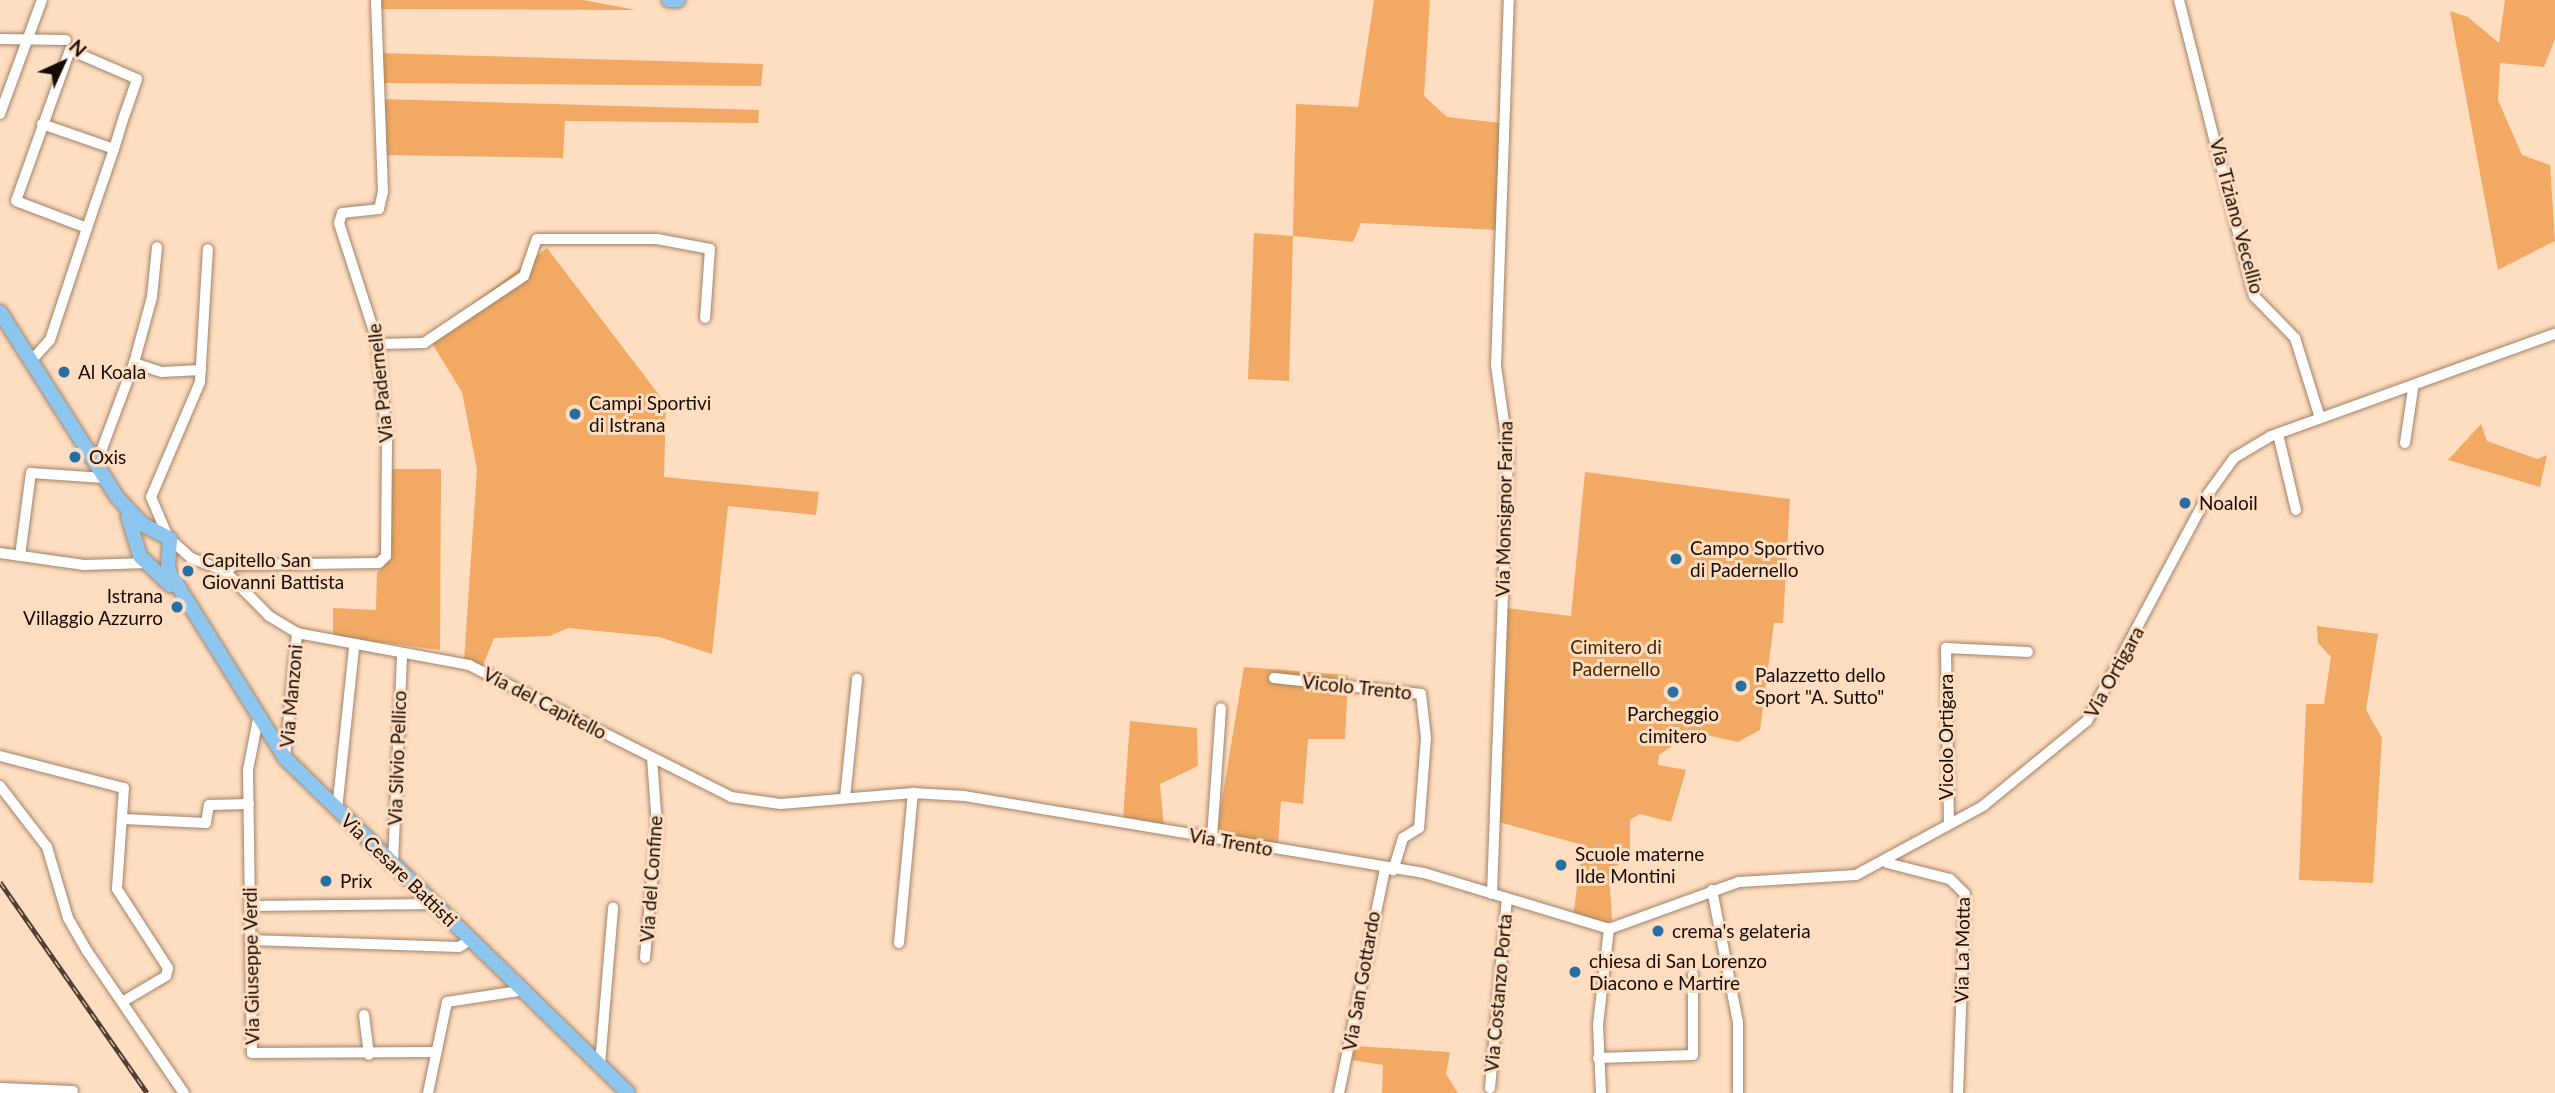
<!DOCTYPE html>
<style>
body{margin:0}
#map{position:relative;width:2555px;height:1093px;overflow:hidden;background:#ffddc0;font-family:Lato,sans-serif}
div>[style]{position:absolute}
.green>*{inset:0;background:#f1a963}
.roads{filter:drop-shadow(0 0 2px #a18368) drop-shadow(0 0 2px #a18368)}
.minor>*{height:10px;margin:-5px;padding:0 5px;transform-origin:5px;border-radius:5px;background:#fff}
.major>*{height:14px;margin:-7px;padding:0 7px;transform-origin:7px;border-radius:7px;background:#8cc6ef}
.rail>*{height:5px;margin-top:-2.5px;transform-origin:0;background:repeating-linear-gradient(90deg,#ffddc0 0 8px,#514134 0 16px);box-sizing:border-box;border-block:2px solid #514134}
.dots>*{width:19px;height:19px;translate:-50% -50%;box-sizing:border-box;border:4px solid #ffddc0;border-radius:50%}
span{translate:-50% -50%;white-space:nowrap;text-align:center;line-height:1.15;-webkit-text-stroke:6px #ffddc0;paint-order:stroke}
.street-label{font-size:19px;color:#150b03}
.poi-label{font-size:19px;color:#150b03}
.left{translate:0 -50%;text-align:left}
.right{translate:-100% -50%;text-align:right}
.park-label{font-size:19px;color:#432300}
.north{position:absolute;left:28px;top:28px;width:70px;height:70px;-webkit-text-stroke:5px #ffddc0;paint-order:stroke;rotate:45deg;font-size:19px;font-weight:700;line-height:28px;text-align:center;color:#150b03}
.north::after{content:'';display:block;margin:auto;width:24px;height:32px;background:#150b03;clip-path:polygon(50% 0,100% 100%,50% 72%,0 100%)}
</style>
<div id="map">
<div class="green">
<i style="clip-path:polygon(378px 0,583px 0,636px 10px,378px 9px)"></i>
<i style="clip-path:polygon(1374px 0,1430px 0,1424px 96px,1447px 117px,1500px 123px,1497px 230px,1361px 223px,1353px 242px,1293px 236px,1289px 381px,1248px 379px,1254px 233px,1293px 236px,1296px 104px,1358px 107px)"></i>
<i style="clip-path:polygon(2505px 0,2555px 0,2555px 39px,2544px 67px,2500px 63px,2498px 100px,2522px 155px,2550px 165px,2555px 241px,2498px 270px,2450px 11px,2468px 17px,2499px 43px)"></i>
<i style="clip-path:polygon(378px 53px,763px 64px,761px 86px,380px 83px)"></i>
<i style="clip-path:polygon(381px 99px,759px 110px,758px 123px,565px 121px,563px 158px,383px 155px)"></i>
<i style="clip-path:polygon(547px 248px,666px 404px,664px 477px,819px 492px,816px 515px,728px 506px,712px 654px,659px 637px,568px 628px,550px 636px,494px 638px,482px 668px,464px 661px,477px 469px,462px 392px,428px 337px)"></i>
<i style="clip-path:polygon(2481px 424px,2487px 441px,2537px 459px,2547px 455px,2540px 487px,2448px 460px)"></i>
<i style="clip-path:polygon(390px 469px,441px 469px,440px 650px,333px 636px,333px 608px,376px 610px,377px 573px,388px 561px)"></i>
<i style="clip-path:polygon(1585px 472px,1790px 499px,1783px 623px,1774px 623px,1760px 730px,1738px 742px,1693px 732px,1659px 755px,1658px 765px,1686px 770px,1671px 822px,1640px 814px,1630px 820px,1630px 859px,1609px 869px,1612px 921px,1603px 923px,1573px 916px,1583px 845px,1498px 822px,1506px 608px,1571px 616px)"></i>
<i style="clip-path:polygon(2317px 626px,2378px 634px,2366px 710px,2382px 738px,2373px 883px,2299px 880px,2306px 704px,2324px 704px,2331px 657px,2318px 643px)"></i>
<i style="clip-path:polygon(1244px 667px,1348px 675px,1345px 739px,1308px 739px,1303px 804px,1281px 801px,1278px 845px,1216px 836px)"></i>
<i style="clip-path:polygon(1130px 721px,1197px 728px,1198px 766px,1160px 784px,1164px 828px,1123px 820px)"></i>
<i style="clip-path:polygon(1355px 1046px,1450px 1052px,1446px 1074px,1458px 1093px,1382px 1093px,1383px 1065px,1352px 1060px)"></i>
</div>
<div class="roads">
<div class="minor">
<i style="left:2179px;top:0;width:305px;rotate:75.8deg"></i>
<i style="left:2254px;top:296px;width:59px;rotate:45.7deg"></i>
<i style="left:2295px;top:338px;width:84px;rotate:72.6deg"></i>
<i style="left:0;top:39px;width:66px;rotate:0.9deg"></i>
<i style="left:0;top:114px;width:121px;rotate:-69.8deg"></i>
<i style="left:42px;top:124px;width:76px;rotate:19.1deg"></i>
<i style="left:378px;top:344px;width:46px;rotate:-1.2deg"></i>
<i style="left:424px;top:343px;width:120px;rotate:-33.8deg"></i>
<i style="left:524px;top:276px;width:39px;rotate:-71deg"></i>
<i style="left:537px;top:239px;width:120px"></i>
<i style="left:657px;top:239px;width:54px;rotate:10.7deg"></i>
<i style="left:710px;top:249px;width:69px;rotate:94.1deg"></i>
<i style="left:31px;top:361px;width:28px;rotate:-48deg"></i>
<i style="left:50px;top:340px;width:118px;rotate:-71.7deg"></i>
<i style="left:87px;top:228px;width:83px;rotate:-71.1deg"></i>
<i style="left:114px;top:149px;width:37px;rotate:-73deg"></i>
<i style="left:125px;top:114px;width:37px;rotate:-71deg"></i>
<i style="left:137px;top:79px;width:73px;rotate:-156.6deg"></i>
<i style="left:70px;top:50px;width:160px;rotate:109.7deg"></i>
<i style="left:16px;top:201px;width:76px;rotate:20.8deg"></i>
<i style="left:134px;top:363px;width:29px;rotate:18deg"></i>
<i style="left:162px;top:372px;width:39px;rotate:-3deg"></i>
<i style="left:2278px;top:434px;width:78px;rotate:76.7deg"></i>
<i style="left:2405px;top:443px;width:55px;rotate:-81.6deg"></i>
<i style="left:92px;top:459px;width:9px;rotate:-32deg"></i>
<i style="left:100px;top:454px;width:97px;rotate:-69.5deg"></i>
<i style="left:134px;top:363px;width:68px;rotate:-74.7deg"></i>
<i style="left:152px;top:297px;width:50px;rotate:-84.3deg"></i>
<i style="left:168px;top:537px;width:43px;rotate:-113deg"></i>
<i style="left:151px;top:497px;width:125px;rotate:-66.9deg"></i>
<i style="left:200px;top:382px;width:133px;rotate:-86.6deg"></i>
<i style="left:170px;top:539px;width:28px;rotate:42deg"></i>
<i style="left:191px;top:558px;width:36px;rotate:21deg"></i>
<i style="left:225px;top:571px;width:63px;rotate:45.6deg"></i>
<i style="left:269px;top:616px;width:33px;rotate:31deg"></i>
<i style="left:297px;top:633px;width:175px;rotate:10.5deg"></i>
<i style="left:469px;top:665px;width:293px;rotate:26.7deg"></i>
<i style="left:731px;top:797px;width:50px;rotate:8deg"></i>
<i style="left:781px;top:804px;width:132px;rotate:-4.8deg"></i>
<i style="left:913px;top:793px;width:51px;rotate:3.4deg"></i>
<i style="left:964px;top:796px;width:466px;rotate:9.5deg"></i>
<i style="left:1424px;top:873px;width:193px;rotate:16.8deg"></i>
<i style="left:1609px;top:929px;width:138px;rotate:-19.9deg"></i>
<i style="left:1739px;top:882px;width:117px;rotate:-3.4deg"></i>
<i style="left:1856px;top:875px;width:145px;rotate:-28.5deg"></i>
<i style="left:1983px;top:806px;width:134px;rotate:-39.3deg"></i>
<i style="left:2087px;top:721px;width:257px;rotate:-61.9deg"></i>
<i style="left:2208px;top:494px;width:44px;rotate:-54.2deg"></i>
<i style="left:2234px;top:458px;width:43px;rotate:-30.7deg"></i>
<i style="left:2271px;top:436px;width:302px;rotate:-19.8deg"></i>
<i style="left:0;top:553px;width:85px;rotate:8.1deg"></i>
<i style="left:84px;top:565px;width:65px;rotate:-1.8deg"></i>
<i style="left:20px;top:556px;width:84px;rotate:-82.5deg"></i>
<i style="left:31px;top:473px;width:73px;rotate:3.9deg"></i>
<i style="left:225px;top:571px;width:12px;rotate:-31deg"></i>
<i style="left:235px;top:565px;width:144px;rotate:-0.8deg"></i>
<i style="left:379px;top:563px;width:10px;rotate:-45deg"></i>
<i style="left:386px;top:556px;width:116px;rotate:-89.5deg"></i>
<i style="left:387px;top:440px;width:96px;rotate:-95.4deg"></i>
<i style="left:378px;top:344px;width:127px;rotate:-107.9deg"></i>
<i style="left:339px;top:223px;width:10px;rotate:-73deg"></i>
<i style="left:342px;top:213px;width:37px;rotate:-6deg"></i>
<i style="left:379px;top:209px;width:17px;rotate:-77deg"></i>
<i style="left:383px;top:192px;width:192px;rotate:-92.1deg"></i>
<i style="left:1274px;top:678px;width:148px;rotate:6.2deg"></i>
<i style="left:1421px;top:694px;width:44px;rotate:83.5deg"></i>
<i style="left:1426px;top:738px;width:90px;rotate:94.4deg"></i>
<i style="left:1419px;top:828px;width:19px;rotate:148deg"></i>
<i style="left:1403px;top:838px;width:34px;rotate:107deg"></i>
<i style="left:258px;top:719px;width:52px;rotate:101.1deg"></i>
<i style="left:248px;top:770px;width:283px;rotate:89.2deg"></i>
<i style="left:252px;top:1053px;width:183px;rotate:-0.3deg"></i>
<i style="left:0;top:756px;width:128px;rotate:14.5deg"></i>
<i style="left:124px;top:788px;width:101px;rotate:94deg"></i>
<i style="left:117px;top:889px;width:94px;rotate:57.2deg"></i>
<i style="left:168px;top:968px;width:8px;rotate:104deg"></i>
<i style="left:166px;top:976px;width:51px;rotate:149.4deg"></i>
<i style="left:285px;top:758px;width:126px;rotate:-84.5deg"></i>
<i style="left:0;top:786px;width:77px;rotate:52.4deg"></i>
<i style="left:47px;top:847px;width:74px;rotate:73.5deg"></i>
<i style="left:68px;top:918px;width:38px;rotate:60deg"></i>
<i style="left:87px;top:951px;width:172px;rotate:55.7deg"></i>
<i style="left:845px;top:798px;width:120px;rotate:-84.2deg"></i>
<i style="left:337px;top:810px;width:163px;rotate:-84deg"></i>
<i style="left:123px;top:819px;width:83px;rotate:2.8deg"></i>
<i style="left:206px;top:823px;width:18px;rotate:-81deg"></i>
<i style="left:209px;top:805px;width:40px;rotate:-1.4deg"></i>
<i style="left:1949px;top:824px;width:176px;rotate:-91deg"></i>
<i style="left:1946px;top:648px;width:82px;rotate:2.8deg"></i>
<i style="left:1212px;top:838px;width:130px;rotate:-86deg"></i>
<i style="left:393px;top:863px;width:209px;rotate:-87.5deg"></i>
<i style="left:1887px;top:863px;width:65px;rotate:14.3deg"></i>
<i style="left:1950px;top:879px;width:21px;rotate:45deg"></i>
<i style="left:1965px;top:894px;width:199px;rotate:92deg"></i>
<i style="left:1712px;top:890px;width:135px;rotate:78.9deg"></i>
<i style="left:1738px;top:1022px;width:71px;rotate:90deg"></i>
<i style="left:1492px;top:894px;width:444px;rotate:-87.9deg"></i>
<i style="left:1508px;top:450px;width:85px;rotate:-98.1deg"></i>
<i style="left:1496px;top:366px;width:366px;rotate:-88deg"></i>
<i style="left:250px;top:906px;width:185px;rotate:-0.6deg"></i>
<i style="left:250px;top:940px;width:209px;rotate:1.9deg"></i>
<i style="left:459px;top:947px;width:15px;rotate:-32deg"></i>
<i style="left:899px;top:943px;width:151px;rotate:-84.7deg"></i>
<i style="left:645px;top:958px;width:133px;rotate:-84.8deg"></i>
<i style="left:657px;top:826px;width:68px;rotate:-94.2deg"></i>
<i style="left:364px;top:1015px;width:40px;rotate:82.9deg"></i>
<i style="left:1598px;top:1058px;width:95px;rotate:-1.8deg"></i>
<i style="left:1693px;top:1055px;width:80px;rotate:-90deg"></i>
<i style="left:600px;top:1064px;width:157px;rotate:-85.2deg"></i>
<i style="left:0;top:1088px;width:73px;rotate:2.4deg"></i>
<i style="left:1490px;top:1088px;width:190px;rotate:-84.9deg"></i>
<i style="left:428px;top:1093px;width:93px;rotate:-78.2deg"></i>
<i style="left:447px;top:1002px;width:79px;rotate:-8.7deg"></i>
<i style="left:1339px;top:1093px;width:229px;rotate:-78.4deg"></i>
<i style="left:1601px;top:1093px;width:68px;rotate:-92.5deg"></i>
<i style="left:1598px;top:1025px;width:97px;rotate:-83.5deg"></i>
</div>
<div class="major">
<i style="left:669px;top:0;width:9px"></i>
<i style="left:0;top:312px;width:219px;rotate:57.7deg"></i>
<i style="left:117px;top:497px;width:37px;rotate:47deg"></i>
<i style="left:142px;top:524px;width:32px;rotate:28deg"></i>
<i style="left:170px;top:539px;width:31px;rotate:94deg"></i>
<i style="left:168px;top:570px;width:221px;rotate:58.1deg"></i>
<i style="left:285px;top:758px;width:479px;rotate:44.3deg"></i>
<i style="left:128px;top:516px;width:42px;rotate:73.3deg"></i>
<i style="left:140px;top:556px;width:42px;rotate:44deg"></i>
</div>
</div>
<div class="rail">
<i style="left:0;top:882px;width:257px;rotate:55.1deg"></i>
</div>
<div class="dots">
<i style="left:64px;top:372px;background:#256fa2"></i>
<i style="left:575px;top:414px;background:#256fa2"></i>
<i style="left:75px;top:457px;background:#256fa2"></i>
<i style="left:2185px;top:503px;background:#256fa2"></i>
<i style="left:1676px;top:559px;background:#256fa2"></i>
<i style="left:188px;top:571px;background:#256fa2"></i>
<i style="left:177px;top:607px;background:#256fa2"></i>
<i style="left:1741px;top:686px;background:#256fa2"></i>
<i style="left:1673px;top:692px;background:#256fa2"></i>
<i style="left:1561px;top:865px;background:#256fa2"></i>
<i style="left:326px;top:881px;background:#256fa2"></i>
<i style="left:1658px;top:931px;background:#256fa2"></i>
<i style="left:1575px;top:972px;background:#256fa2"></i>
</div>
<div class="street-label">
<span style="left:2237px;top:216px;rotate:75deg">Via Tiziano Vecellio</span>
<span style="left:380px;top:383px;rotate:-96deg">Via Padernelle</span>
<span style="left:1504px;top:509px;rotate:-89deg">Via Monsignor Farina</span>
<span style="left:2114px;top:672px;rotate:-61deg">Via Ortigara</span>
<span style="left:1357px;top:687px;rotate:6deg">Vicolo Trento</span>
<span style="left:291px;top:696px;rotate:-85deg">Via Manzoni</span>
<span style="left:545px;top:703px;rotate:27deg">Via del Capitello</span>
<span style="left:1946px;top:737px;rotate:-90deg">Vicolo Ortigara</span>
<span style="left:397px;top:758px;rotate:-88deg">Via Silvio Pellico</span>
<span style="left:1231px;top:842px;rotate:10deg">Via Trento</span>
<span style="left:399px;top:870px;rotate:44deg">Via Cesare Battisti</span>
<span style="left:651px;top:879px;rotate:-86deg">Via del Confine</span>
<span style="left:1962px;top:950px;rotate:-89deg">Via La Motta</span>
<span style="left:251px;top:966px;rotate:-91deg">Via Giuseppe Verdi</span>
<span style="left:1361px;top:981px;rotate:-80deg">Via San Gottardo</span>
<span style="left:1498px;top:993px;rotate:-85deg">Via Costanzo Porta</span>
</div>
<div class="poi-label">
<span class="left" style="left:78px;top:372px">Al Koala</span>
<span class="left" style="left:589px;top:414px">Campi Sportivi<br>di Istrana</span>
<span class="left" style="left:89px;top:457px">Oxis</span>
<span class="left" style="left:2199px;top:503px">Noaloil</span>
<span class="left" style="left:1690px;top:559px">Campo Sportivo<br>di Padernello</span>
<span class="left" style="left:202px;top:571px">Capitello San<br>Giovanni Battista</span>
<span class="right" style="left:163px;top:607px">Istrana<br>Villaggio Azzurro</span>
<span class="left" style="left:1755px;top:686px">Palazzetto dello<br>Sport "A. Sutto"</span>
<span style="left:1673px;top:725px">Parcheggio<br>cimitero</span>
<span class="left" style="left:1575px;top:865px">Scuole materne<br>Ilde Montini</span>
<span class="left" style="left:340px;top:881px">Prix</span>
<span class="left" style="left:1672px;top:931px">crema's gelateria</span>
<span class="left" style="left:1589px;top:972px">chiesa di San Lorenzo<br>Diacono e Martire</span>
</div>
<div class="park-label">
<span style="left:1616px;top:658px">Cimitero di<br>Padernello</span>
</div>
<div class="north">N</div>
</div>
